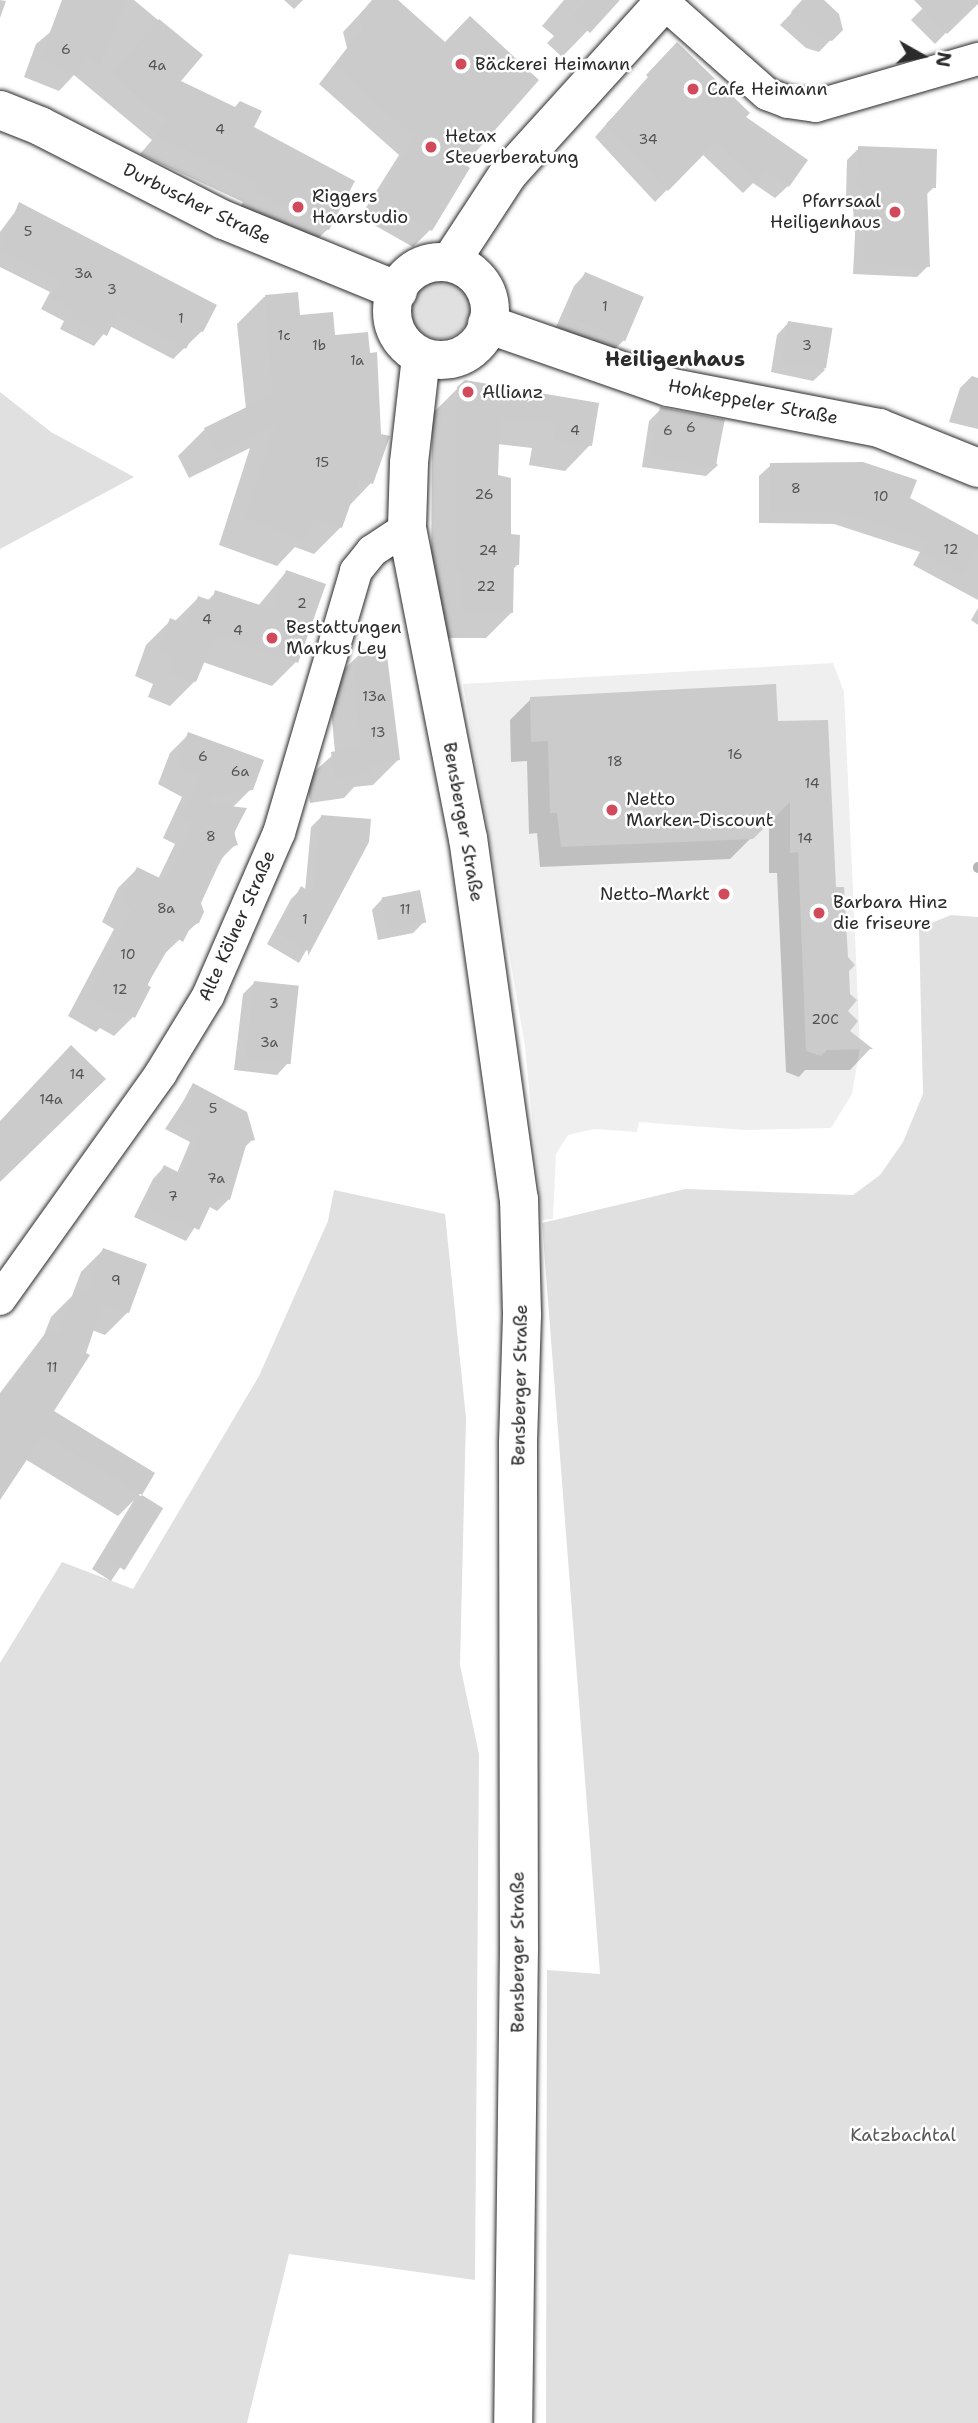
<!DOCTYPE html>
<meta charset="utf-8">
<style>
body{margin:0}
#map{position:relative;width:978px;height:2423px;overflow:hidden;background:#fff;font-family:"Shantell Sans",sans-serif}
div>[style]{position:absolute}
.built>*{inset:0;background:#efefef}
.green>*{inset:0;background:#e0e0e0}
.round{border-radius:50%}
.shadow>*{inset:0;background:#0003}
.stream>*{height:10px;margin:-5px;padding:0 5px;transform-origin:5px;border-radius:5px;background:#b6b6b6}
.building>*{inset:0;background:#cbcbcb;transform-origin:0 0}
.roads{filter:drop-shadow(0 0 2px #2b2b2b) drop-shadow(0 0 2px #2b2b2b)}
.minor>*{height:32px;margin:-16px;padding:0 16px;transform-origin:16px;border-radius:16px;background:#fff}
.tertiary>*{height:38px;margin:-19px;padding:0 19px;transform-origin:19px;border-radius:19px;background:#fff}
.secondary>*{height:38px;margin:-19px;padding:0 19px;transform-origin:19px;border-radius:19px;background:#fff}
.secondary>.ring{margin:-19px;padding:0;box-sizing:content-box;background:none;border:38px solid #fff;border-radius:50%}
.dots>*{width:19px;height:19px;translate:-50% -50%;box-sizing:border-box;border:4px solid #fff;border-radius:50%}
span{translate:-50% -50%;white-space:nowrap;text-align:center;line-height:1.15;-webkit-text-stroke:5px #fff;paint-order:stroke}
.number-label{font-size:14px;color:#535353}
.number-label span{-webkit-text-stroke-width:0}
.poi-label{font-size:18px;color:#2b2b2b}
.left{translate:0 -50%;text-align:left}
.right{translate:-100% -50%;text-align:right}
.street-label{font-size:18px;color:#2b2b2b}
.park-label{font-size:18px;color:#585858}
.quarter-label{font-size:21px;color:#2b2b2b;font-weight:700}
.north{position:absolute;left:887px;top:21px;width:70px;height:70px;-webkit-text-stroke:5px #fff;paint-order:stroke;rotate:99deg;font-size:19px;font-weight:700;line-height:28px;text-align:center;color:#2b2b2b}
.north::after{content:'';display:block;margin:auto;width:24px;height:32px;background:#2b2b2b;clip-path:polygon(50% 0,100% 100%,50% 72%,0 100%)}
</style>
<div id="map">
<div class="built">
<i style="clip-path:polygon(833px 663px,844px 692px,860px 1047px,852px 1094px,831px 1128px,745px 1130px,639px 1122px,637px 1132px,594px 1129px,568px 1135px,556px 1154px,553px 1219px,542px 1220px,525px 1046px,463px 684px)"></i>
</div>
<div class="green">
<i class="round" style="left:409px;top:277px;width:62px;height:62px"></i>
<i style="clip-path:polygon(0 392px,51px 432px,134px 477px,0 549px)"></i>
<i style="clip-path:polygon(951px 915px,978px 917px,978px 2423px,546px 2423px,547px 1970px,600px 1974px,542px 1223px,685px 1189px,853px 1195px,880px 1175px,903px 1142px,923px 1094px,919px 928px)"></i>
<i style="clip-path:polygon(334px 1190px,445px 1214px,466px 1418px,460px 1665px,479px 1754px,475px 2280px,289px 2254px,247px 2423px,0 2423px,0 1663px,62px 1562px,133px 1589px,259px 1376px,328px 1221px)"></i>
</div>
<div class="shadow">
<i style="clip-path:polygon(0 0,6px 1px,0 18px)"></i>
<i style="clip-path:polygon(89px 0,134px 0,200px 55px,179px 81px,251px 128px,328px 229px,310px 246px,239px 209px,243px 202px,140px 154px,152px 140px,74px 75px,59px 91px,24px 77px,36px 44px)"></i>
<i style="clip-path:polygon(284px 0,303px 0,294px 9px)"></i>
<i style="clip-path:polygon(373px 0,395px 0,445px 44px,462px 164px,430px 230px,413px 247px,360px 217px,399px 155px,319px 84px,347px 48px,343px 32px)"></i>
<i style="clip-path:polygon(564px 0,617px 0,562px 57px,547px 43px,554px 36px,542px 26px)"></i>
<i style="clip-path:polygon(804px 0,821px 0,841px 29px,819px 52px,806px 48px,780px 25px)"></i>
<i style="clip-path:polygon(931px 0,978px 0,935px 44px,911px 20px)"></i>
<i style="clip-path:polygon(677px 44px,743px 117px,788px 186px,775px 198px,753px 183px,743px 193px,702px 154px,655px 202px,595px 137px)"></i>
<i style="clip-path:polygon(859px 148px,934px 187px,925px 196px,928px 266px,917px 277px,853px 274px,855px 234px,852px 196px,846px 196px,847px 160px)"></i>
<i style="clip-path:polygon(20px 205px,202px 331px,173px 359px,110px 326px,94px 346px,60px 329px,64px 321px,41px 309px,50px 292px,0 267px,0 232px)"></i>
<i style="clip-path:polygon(585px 274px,624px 340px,613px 351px,556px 327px,574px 286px)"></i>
<i style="clip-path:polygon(296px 294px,298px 317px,371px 483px,348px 507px,341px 527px,314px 554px,295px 547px,277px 566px,219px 545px,250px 448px,189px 478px,178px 456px,205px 429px,246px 409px,237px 324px,264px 297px)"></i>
<i style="clip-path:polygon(788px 323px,825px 370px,813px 381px,771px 372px,777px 335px)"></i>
<i style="clip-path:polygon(972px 376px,978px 378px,978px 429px,949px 422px,960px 388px)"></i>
<i style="clip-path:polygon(458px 388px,597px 405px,590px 445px,565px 471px,529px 465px,532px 448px,497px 444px,496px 477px,517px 565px,512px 570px,511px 613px,486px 638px,438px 638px,431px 591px,432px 414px)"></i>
<i style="clip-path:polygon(661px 409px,718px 465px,706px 476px,642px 467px,649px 421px)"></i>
<i style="clip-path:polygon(771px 465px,908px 499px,978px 537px,978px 600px,913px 565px,920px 552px,834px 524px,759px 523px,759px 476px)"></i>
<i style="clip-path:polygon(286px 572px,296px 662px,272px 686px,203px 662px,195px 681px,170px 706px,148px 697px,153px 684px,135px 676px,146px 645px,170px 621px,174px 622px,198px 598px,207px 601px,216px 592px,258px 606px)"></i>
<i style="clip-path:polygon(978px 608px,978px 625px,971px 620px)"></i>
<i style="clip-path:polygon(363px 651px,398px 760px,373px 785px,354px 787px,344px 798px,310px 803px,307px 778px,335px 753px,330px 697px,337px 676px)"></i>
<i style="clip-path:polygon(531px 699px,777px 723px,834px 889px,847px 971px,848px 1031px,870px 1049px,850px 1070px,805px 1070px,799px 1077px,786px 1072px,777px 873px,769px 873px,769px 820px,730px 859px,540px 867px,537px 833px,529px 834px,527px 761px,511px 762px,510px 720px)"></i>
<i style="clip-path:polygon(189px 734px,251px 789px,232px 808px,236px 844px,218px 862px,199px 903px,198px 922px,160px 958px,133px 1017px,114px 1036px,100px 1028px,96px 1032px,68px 1016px,114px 929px,102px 922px,118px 888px,137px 869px,158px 879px,175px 844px,163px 838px,182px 797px,158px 784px,170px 753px)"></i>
<i style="clip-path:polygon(322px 816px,367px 842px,299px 963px,267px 944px,291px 899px,301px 889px,305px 891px,311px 827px)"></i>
<i style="clip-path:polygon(383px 898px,424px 922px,413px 933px,378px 940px,372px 910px)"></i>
<i style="clip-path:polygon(254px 983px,288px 1063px,277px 1075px,234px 1070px,243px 994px)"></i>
<i style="clip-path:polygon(194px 1085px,253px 1139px,244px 1148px,229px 1199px,217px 1211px,208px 1206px,186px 1241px,134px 1217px,153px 1179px,164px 1167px,177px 1173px,190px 1142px,165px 1129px)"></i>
<i style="clip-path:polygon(103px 1250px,128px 1312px,105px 1335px,92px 1330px,51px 1411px,152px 1474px,139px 1495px,160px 1508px,111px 1581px,92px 1569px,134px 1500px,118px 1516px,25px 1459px,0 1496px,0 1393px,44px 1335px,51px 1317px,72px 1296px,81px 1272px)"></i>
</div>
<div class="stream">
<i style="left:978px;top:868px;width:1px;rotate:-90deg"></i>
</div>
<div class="building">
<i style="clip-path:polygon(62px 0,126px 0,100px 65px,87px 54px,77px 75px,40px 59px)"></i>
<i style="clip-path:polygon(372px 0,398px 0,445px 42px,470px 16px,539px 80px,465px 164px,470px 168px,432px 231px,376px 200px,415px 137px,335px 66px,363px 29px,360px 14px)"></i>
<i style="clip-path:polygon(586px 0,620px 0,590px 33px,572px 16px)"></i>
<i style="clip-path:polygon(802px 0,824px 0,839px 14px,843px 30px,832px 41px,817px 38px,791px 12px)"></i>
<i style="clip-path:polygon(914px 0,978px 0,978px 4px,947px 34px)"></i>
<i style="clip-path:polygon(159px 19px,203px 55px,181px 81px,235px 107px,240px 101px,262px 111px,254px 127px,355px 181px,329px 230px,255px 191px,259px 184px,156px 136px,168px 122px,112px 75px)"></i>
<i style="clip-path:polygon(677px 42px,750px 113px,746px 117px,808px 160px,789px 187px,766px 171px,757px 182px,716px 142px,668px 191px,606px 124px,650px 79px,646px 75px)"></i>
<i style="clip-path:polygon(858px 146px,937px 149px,936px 188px,927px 188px,930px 267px,864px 264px,865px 221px,863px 186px,857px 185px)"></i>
<i style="clip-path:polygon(19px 202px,217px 305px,203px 332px,197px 329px,186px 349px,118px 313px,107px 336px,70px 317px,74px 310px,51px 298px,60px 280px,0 250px)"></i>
<i style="left:585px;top:272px;width:64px;height:48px;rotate:23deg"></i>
<i style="clip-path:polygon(298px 292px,300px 315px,333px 312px,335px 335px,368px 332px,370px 353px,377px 352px,381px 434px,390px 436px,373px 484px,359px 480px,342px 528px,313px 518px,305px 540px,245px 518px,275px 424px,216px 453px,204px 428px,273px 394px,265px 295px)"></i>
<i style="left:788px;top:321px;width:45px;height:41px;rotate:9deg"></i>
<i style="clip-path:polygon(465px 380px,599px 403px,592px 446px,554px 440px,556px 423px,500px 418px,498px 475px,511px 478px,511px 534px,520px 535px,519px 565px,514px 565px,513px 613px,463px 613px,463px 576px,456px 565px,457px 387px)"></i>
<i style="left:660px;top:407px;width:66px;height:49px;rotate:11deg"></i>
<i style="clip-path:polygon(863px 462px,917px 480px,910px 498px,978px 535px,978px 545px,962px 574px,923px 553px,930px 540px,846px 513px,770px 512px,770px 463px)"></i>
<i style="clip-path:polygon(286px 570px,326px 584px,298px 663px,216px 634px,196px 682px,171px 673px,176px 659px,158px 651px,170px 618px,188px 626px,198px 596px,212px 601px,215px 590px,272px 609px)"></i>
<i style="clip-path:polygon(386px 647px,400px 760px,369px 764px,371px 773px,335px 778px,331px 752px,361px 747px,354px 670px,362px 649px)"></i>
<i style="clip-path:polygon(776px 684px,778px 721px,828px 720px,836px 887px,844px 887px,848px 957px,855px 965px,849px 971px,850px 994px,857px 1000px,848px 1011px,858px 1021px,850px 1031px,873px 1049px,827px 1050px,821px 1056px,806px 1051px,798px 852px,790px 853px,790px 802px,753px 839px,561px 847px,557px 813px,550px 813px,548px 741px,531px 742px,530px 697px)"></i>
<i style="clip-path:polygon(188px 732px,264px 760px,253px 790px,211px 796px,211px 804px,247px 808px,234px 833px,238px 845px,228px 848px,218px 866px,201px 903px,204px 912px,199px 923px,191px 926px,183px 942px,175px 937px,147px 985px,151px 987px,135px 1018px,119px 1010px,116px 1014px,86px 997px,132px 910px,120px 902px,137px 867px,166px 881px,193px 824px,181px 819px,200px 777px,176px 765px)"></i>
<i style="clip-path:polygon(321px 815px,371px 819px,369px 842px,308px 956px,308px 951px,276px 933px,301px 886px,313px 894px)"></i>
<i style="left:420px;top:890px;width:33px;height:39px;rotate:79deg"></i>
<i style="left:254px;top:981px;width:45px;height:79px;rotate:6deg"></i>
<i style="clip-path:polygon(71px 1045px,106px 1079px,0 1182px,0 1121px)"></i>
<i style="clip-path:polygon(193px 1083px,247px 1112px,255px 1140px,247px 1142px,230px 1200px,216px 1194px,199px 1230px,144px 1206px,164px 1165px,182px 1174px,201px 1131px,175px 1117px)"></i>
<i style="clip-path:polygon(103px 1248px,147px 1264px,129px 1313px,90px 1298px,103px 1303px,86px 1353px,90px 1355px,54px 1411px,155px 1473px,142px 1495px,44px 1434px,0 1500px,0 1401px,49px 1328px,58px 1334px,74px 1292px,85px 1296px)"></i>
<i style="left:142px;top:1495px;width:25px;height:73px;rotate:32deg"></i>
</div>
<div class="roads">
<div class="minor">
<i style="left:664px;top:3px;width:137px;rotate:41.5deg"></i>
<i style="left:767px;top:94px;width:22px;rotate:21deg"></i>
<i style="left:788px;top:102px;width:28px;rotate:8deg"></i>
<i style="left:816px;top:106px;width:169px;rotate:-16.2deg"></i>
<i style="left:0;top:1299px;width:277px;rotate:-54.5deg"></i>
<i style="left:161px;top:1073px;width:90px;rotate:-58.6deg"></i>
<i style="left:208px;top:996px;width:178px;rotate:-66.5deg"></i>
<i style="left:279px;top:833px;width:273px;rotate:-73.6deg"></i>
<i style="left:356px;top:571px;width:26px;rotate:-51deg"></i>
<i style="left:372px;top:551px;width:42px;rotate:-33.3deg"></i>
</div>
<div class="tertiary">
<i style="left:487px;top:324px;width:192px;rotate:19.2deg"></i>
<i style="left:668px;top:387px;width:215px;rotate:11deg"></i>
<i style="left:879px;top:428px;width:107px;rotate:22deg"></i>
</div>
<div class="secondary">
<i style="left:0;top:110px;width:43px;rotate:21.8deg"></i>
<i style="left:40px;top:126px;width:207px;rotate:27.1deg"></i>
<i style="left:224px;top:220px;width:188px;rotate:22.2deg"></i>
<i style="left:451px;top:261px;width:104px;rotate:-56.8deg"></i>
<i style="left:508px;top:174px;width:235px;rotate:-47.8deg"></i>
<i class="ring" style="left:392px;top:262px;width:60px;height:60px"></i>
<i style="left:421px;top:357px;width:107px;rotate:96.5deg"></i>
<i style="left:409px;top:463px;width:65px;rotate:91.8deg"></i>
<i style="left:407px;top:528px;width:316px;rotate:78.9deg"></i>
<i style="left:468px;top:838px;width:365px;rotate:82deg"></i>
<i style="left:519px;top:1199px;width:116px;rotate:88.5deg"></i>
<i style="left:522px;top:1315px;width:129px;rotate:91.8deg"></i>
<i style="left:518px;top:1444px;width:503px;rotate:89.89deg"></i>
<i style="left:519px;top:1947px;width:476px;rotate:90.7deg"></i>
</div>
</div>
<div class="dots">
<i style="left:461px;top:64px;background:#d1495b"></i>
<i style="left:693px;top:89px;background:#d1495b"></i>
<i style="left:431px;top:147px;background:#d1495b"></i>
<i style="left:298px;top:207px;background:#d1495b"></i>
<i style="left:895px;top:212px;background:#d1495b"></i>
<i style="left:468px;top:392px;background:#d1495b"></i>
<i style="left:272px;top:638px;background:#d1495b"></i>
<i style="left:612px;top:810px;background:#d1495b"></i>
<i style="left:724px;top:894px;background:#d1495b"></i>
<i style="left:819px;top:913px;background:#d1495b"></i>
</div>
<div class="number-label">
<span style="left:66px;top:49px">6</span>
<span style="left:157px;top:65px">4a</span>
<span style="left:220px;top:129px">4</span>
<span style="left:648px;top:139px">34</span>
<span style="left:28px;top:231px">5</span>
<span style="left:83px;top:273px">3a</span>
<span style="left:112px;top:289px">3</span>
<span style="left:605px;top:306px">1</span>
<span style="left:181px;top:318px">1</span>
<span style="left:284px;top:335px">1c</span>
<span style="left:319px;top:345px">1b</span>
<span style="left:807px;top:345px">3</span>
<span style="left:357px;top:360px">1a</span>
<span style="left:691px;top:427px">6</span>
<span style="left:575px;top:430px">4</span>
<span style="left:668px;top:430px">6</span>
<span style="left:322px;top:462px">15</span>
<span style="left:796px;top:488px">8</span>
<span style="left:484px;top:494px">26</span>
<span style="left:881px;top:496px">10</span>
<span style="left:951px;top:549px">12</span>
<span style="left:488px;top:550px">24</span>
<span style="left:486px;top:586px">22</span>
<span style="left:302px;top:603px">2</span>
<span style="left:207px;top:619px">4</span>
<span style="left:238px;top:630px">4</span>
<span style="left:374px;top:696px">13a</span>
<span style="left:378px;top:732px">13</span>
<span style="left:735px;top:754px">16</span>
<span style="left:203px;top:756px">6</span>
<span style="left:615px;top:761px">18</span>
<span style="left:240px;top:771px">6a</span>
<span style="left:812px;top:783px">14</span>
<span style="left:211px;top:836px">8</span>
<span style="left:805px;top:838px">14</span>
<span style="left:166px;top:908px">8a</span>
<span style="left:405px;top:909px">11</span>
<span style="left:305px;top:919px">1</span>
<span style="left:128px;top:954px">10</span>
<span style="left:120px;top:989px">12</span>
<span style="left:274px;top:1003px">3</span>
<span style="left:825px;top:1019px">20C</span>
<span style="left:269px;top:1042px">3a</span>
<span style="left:77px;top:1074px">14</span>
<span style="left:51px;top:1099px">14a</span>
<span style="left:213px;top:1108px">5</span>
<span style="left:216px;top:1178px">7a</span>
<span style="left:173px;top:1196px">7</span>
<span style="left:116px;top:1280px">9</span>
<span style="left:52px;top:1367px">11</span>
</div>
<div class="poi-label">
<span class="left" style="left:475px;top:64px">Bäckerei Heimann</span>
<span class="left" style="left:707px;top:89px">Cafe Heimann</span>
<span class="left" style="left:445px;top:147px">Hetax<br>Steuerberatung</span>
<span class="left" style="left:312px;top:207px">Riggers<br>Haarstudio</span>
<span class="right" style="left:881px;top:212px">Pfarrsaal<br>Heiligenhaus</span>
<span class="left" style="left:482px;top:392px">Allianz</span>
<span class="left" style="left:286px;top:638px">Bestattungen<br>Markus Ley</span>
<span class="left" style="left:626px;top:810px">Netto<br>Marken-Discount</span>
<span class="right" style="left:710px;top:894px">Netto-Markt</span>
<span class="left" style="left:833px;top:913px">Barbara Hinz<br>die friseure</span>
</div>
<div class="street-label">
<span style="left:197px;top:204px;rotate:26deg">Durbuscher Straße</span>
<span style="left:753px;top:402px;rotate:11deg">Hohkeppeler Straße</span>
<span style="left:463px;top:822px;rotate:80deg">Bensberger Straße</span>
<span style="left:237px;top:926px;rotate:-66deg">Alte Kölner Straße</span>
<span style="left:520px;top:1385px;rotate:-89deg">Bensberger Straße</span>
<span style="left:518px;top:1952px;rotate:-90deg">Bensberger Straße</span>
</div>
<div class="park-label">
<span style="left:903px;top:2135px">Katzbachtal</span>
</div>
<div class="quarter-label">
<span style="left:675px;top:359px">Heiligenhaus</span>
</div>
<div class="north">N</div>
</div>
